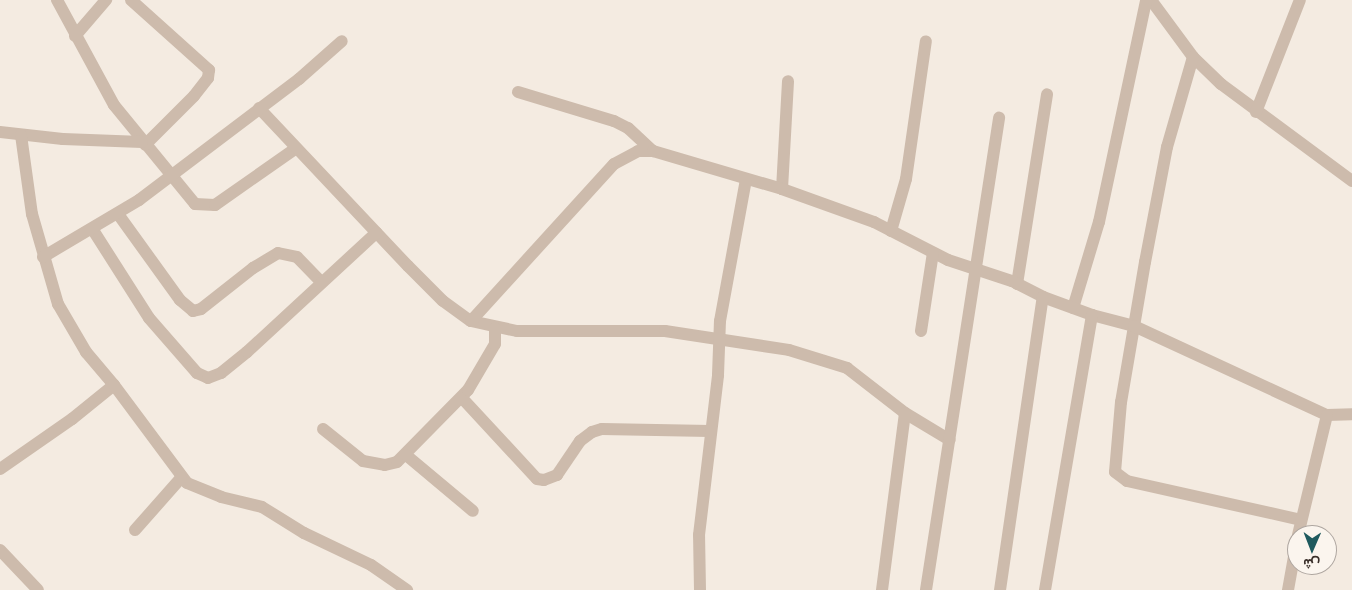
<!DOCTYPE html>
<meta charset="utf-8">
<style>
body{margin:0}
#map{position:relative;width:1352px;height:590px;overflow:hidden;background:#f4ebe1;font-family:Cabin,Vazirmatn,sans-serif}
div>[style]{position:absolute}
.minor>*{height:12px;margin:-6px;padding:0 6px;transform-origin:6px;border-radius:6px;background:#cdbbac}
span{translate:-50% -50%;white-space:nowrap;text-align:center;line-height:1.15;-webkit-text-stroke:4.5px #fbf5ee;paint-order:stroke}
.north{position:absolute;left:1287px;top:525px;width:50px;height:50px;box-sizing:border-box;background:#fbf5ee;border:1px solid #aea6a0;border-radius:50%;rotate:181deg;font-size:14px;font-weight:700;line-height:20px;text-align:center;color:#3b302b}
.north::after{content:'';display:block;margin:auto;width:18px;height:22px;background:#1f5a5e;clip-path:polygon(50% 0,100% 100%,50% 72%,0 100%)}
</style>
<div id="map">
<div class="minor">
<i style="left:57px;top:0;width:119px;rotate:61.5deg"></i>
<i style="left:114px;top:105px;width:128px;rotate:50.7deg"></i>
<i style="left:195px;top:204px;width:20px;rotate:3deg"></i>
<i style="left:215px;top:205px;width:98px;rotate:-35deg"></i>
<i style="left:131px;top:0;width:105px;rotate:41.9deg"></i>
<i style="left:209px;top:70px;width:8px;rotate:97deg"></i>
<i style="left:208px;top:78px;width:23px;rotate:128deg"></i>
<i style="left:194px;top:96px;width:69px;rotate:135deg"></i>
<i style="left:1151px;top:0;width:71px;rotate:53.6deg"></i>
<i style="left:1193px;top:57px;width:39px;rotate:44deg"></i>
<i style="left:1221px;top:84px;width:163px;rotate:36.5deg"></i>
<i style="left:75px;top:36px;width:48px;rotate:-49.3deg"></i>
<i style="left:1193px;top:57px;width:94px;rotate:106.1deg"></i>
<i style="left:1167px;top:147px;width:117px;rotate:100.8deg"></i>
<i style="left:1145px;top:262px;width:142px;rotate:99.7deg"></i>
<i style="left:1121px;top:402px;width:70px;rotate:94.9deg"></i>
<i style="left:1115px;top:472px;width:15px;rotate:37deg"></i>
<i style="left:1127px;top:481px;width:178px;rotate:12.6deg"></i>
<i style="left:518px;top:92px;width:100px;rotate:16.8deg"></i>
<i style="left:614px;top:121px;width:16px;rotate:27deg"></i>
<i style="left:628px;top:128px;width:34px;rotate:43deg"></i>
<i style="left:259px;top:108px;width:217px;rotate:46.7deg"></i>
<i style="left:408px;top:266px;width:49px;rotate:45deg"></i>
<i style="left:443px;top:301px;width:34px;rotate:36deg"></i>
<i style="left:471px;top:321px;width:47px;rotate:12.3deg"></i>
<i style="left:517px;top:331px;width:148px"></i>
<i style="left:665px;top:331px;width:125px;rotate:8.7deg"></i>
<i style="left:789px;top:350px;width:61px;rotate:17.2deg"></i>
<i style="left:847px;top:368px;width:73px;rotate:37.8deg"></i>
<i style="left:905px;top:413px;width:52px;rotate:31deg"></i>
<i style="left:1256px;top:112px;width:120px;rotate:-68.6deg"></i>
<i style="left:0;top:132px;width:63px;rotate:6.3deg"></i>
<i style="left:63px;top:139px;width:79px;rotate:2.2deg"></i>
<i style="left:21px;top:135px;width:80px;rotate:82.1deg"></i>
<i style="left:32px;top:214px;width:94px;rotate:73.9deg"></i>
<i style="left:58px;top:304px;width:56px;rotate:59.7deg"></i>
<i style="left:86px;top:352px;width:43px;rotate:49.7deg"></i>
<i style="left:782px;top:189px;width:108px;rotate:-86.8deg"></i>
<i style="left:118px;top:214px;width:106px;rotate:54.2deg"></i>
<i style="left:180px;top:300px;width:17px;rotate:40deg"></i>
<i style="left:193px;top:311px;width:8px;rotate:-14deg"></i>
<i style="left:201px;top:309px;width:66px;rotate:-38.3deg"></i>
<i style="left:253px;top:268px;width:29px;rotate:-31deg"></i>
<i style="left:278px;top:253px;width:19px;rotate:12deg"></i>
<i style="left:297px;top:257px;width:35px;rotate:46deg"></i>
<i style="left:93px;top:230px;width:104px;rotate:57.5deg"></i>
<i style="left:149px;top:318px;width:73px;rotate:48.9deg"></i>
<i style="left:197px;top:373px;width:12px;rotate:24deg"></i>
<i style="left:208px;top:378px;width:14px;rotate:-21deg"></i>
<i style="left:221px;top:373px;width:33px;rotate:-39deg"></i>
<i style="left:247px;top:352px;width:176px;rotate:-42.7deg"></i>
<i style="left:891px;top:231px;width:54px;rotate:-73.9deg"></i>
<i style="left:906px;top:179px;width:139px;rotate:-81.8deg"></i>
<i style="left:43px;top:257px;width:112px;rotate:-30.7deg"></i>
<i style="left:139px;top:200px;width:201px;rotate:-37.1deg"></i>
<i style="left:299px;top:79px;width:57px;rotate:-41.5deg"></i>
<i style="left:1017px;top:284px;width:192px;rotate:-81deg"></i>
<i style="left:1073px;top:308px;width:90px;rotate:-73.2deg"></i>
<i style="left:1099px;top:222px;width:227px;rotate:-78deg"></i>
<i style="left:471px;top:321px;width:212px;rotate:-47.7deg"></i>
<i style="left:614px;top:164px;width:27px;rotate:-28deg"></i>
<i style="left:638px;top:151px;width:15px"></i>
<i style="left:653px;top:151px;width:134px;rotate:16.4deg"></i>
<i style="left:782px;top:189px;width:98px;rotate:19.7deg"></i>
<i style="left:874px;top:222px;width:83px;rotate:27.2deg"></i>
<i style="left:948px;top:260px;width:67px;rotate:18.2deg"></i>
<i style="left:1012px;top:281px;width:35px;rotate:27deg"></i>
<i style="left:1043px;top:297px;width:52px;rotate:20.2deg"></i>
<i style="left:1092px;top:315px;width:43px;rotate:14.7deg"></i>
<i style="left:1134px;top:326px;width:213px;rotate:24.8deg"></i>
<i style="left:1327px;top:415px;width:25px;rotate:-2deg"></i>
<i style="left:921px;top:331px;width:79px;rotate:-81.3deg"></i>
<i style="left:462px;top:398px;width:110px;rotate:47.2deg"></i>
<i style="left:537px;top:479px;width:7px;rotate:8deg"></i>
<i style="left:544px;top:480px;width:14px;rotate:-21deg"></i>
<i style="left:557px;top:475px;width:41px;rotate:-55.9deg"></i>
<i style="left:580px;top:441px;width:15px;rotate:-37deg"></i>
<i style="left:592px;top:432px;width:10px;rotate:-17deg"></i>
<i style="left:602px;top:429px;width:108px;rotate:1.1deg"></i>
<i style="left:323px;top:429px;width:51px;rotate:38.7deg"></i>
<i style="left:363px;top:461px;width:22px;rotate:10deg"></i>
<i style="left:385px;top:465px;width:12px;rotate:-14deg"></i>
<i style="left:397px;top:462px;width:101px;rotate:-45.4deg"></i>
<i style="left:468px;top:390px;width:53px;rotate:-59.6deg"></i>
<i style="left:495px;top:344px;width:16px;rotate:-90deg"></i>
<i style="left:406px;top:455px;width:87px;rotate:39.9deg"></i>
<i style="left:0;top:469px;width:88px;rotate:-34.8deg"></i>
<i style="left:72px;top:419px;width:54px;rotate:-39deg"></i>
<i style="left:114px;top:385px;width:122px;rotate:53.3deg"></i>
<i style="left:187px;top:483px;width:37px;rotate:22deg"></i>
<i style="left:221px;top:497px;width:42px;rotate:13.7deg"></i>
<i style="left:262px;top:507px;width:49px;rotate:31.8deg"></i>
<i style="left:304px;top:533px;width:74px;rotate:25.5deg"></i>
<i style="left:371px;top:565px;width:44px;rotate:34.8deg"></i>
<i style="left:135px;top:530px;width:69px;rotate:-48.5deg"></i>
<i style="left:1298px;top:535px;width:123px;rotate:-76.4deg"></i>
<i style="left:0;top:550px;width:55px;rotate:46.5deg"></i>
<i style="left:700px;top:590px;width:55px;rotate:-91deg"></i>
<i style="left:699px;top:535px;width:161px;rotate:-83.2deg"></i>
<i style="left:718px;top:375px;width:54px;rotate:-87.9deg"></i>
<i style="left:720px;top:321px;width:144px;rotate:-79.6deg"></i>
<i style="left:882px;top:590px;width:178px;rotate:-82.6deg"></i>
<i style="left:926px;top:590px;width:478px;rotate:-81.2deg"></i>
<i style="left:1000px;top:590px;width:296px;rotate:-81.7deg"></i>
<i style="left:1045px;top:590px;width:279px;rotate:-80.3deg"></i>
<i style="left:1288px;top:590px;width:51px;rotate:-79.8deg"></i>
</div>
<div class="north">ش</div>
</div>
